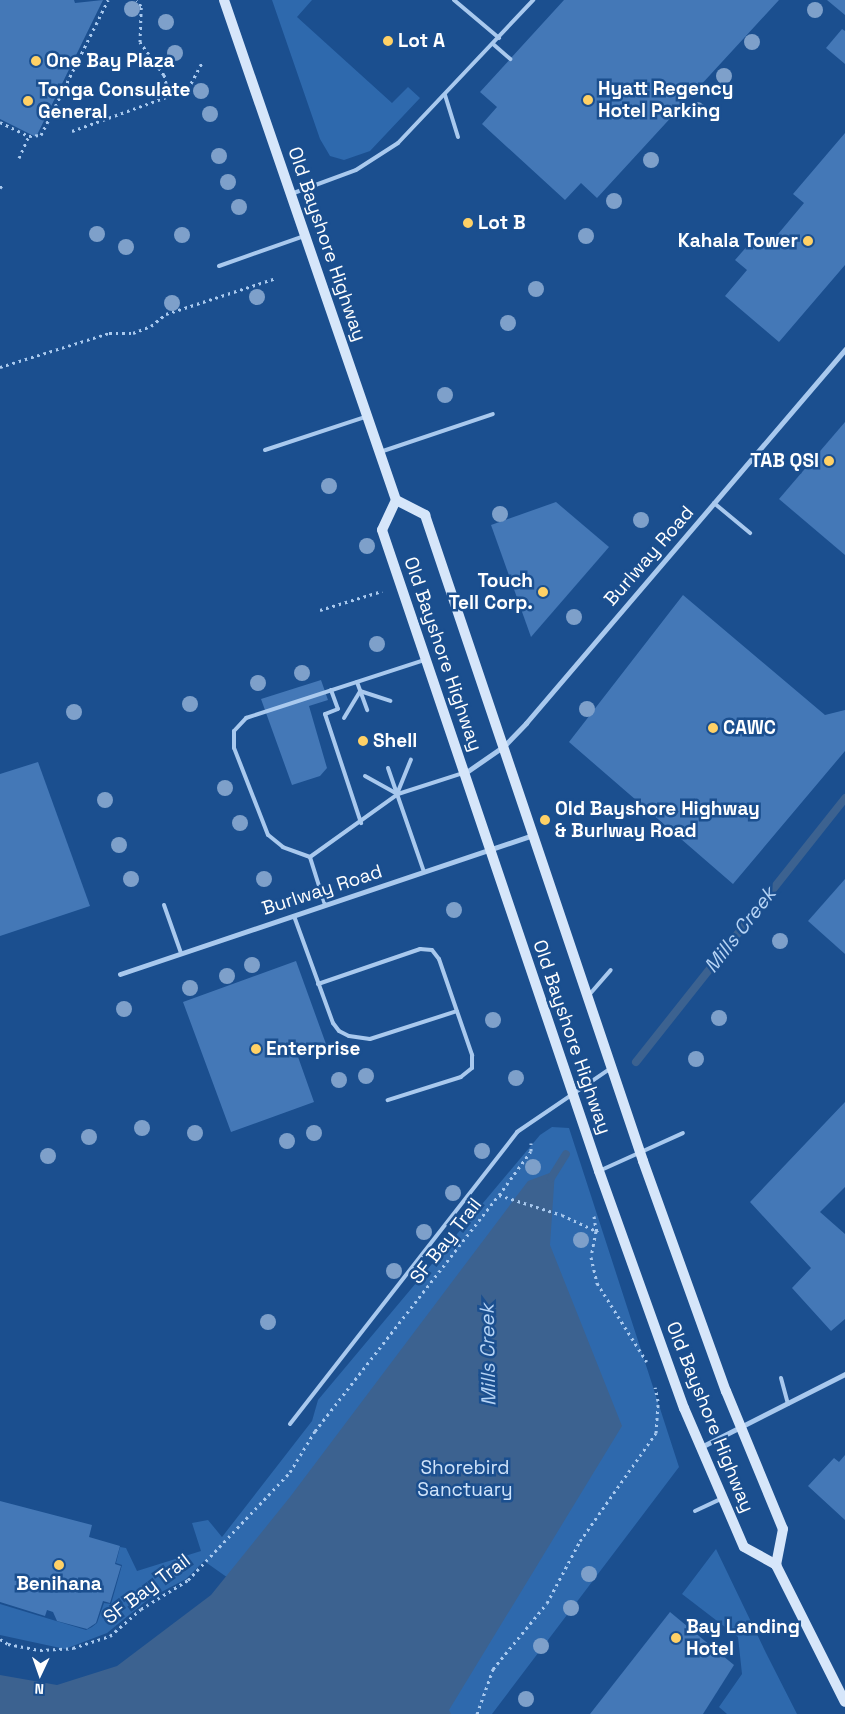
<!DOCTYPE html>
<style>
body{margin:0}
#map{position:relative;width:845px;height:1714px;overflow:hidden;background:#1b4f8f;font-family:"Space Grotesk",sans-serif}
div>[style]{position:absolute}
.green>*{inset:0;background:#2e69ad}
.water>*{inset:0;background:#3c6290}
.stream>*{height:8px;margin:-4px;padding:0 4px;transform-origin:4px;border-radius:4px;background:#3c6290}
.building>*{inset:0;background:#4478b7}
.path>*{height:3px;margin-top:-1.5px;transform-origin:0;background:repeating-linear-gradient(90deg,#a9c9ee 0 2.5px,transparent 0 6.5px)}
.lane>*{height:4px;margin:-2px;padding:0 2px;transform-origin:2px;border-radius:2px;background:#a9c9ee}
.street>*{height:5px;margin:-2.5px;padding:0 2.5px;transform-origin:2.5px;border-radius:2.5px;background:#a9c9ee}
.secondary>*{height:10px;margin:-5px;padding:0 5px;transform-origin:5px;border-radius:5px;background:#d6e6fa}
.trees>*{width:16px;height:16px;margin:-8px;border-radius:50%;background:#7ea0ca}
.dots>*{width:14px;height:14px;translate:-50% -50%;box-sizing:border-box;border:2px solid #1b4f8f;border-radius:50%}
span{translate:-50% -50%;white-space:nowrap;text-align:center;line-height:1.15;-webkit-text-stroke:5px #1b4f8f;paint-order:stroke}
.poi-label{font-size:19px;color:#fff;font-weight:700}
.left{translate:0 -50%;text-align:left}
.right{translate:-100% -50%;text-align:right}
.street-label{font-size:19px;color:#fff}
.park-label{font-size:19px;color:#cfe3fa}
.water-label{font-size:20px;color:#b5d3f5;font-style:italic}
.north{position:absolute;left:15px;top:1649px;width:50px;height:50px;-webkit-text-stroke:4px #1b4f8f;paint-order:stroke;rotate:183deg;font-size:14px;font-weight:700;line-height:20px;text-align:center;color:#fff}
.north::after{content:'';display:block;margin:auto;width:18px;height:22px;background:#fff;clip-path:polygon(50% 0,100% 100%,50% 72%,0 100%)}
</style>
<div id="map">
<div class="green">
<i style="clip-path:polygon(272px 0,312px 0,297px 17px,392px 103px,408px 87px,420px 98px,370px 151px,344px 160px,330px 156px,320px 139px)"></i>
<i style="clip-path:polygon(552px 1127px,569px 1128px,679px 1467px,492px 1714px,421px 1714px,204px 1561px,186px 1579px,150px 1598px,107px 1633px,65px 1649px,0 1635px,0 1604px,86px 1630px,92px 1627px,97px 1623px,104px 1603px,111px 1604px,122px 1565px,116px 1563px,120px 1547px,126px 1548px,137px 1571px,201px 1551px,192px 1523px,208px 1520px,222px 1537px,312px 1421px,318px 1400px,540px 1135px)"></i>
<i style="clip-path:polygon(716px 1549px,766px 1653px,797px 1714px,727px 1714px,719px 1707px,742px 1674px,738px 1637px,682px 1594px)"></i>
</div>
<div class="water">
<i style="clip-path:polygon(555px 1171px,550px 1245px,622px 1426px,449px 1710px,451px 1714px,0 1714px,0 1675px,57px 1685px,117px 1666px,211px 1595px,290px 1497px,528px 1181px)"></i>
</div>
<div class="stream">
<i style="left:636px;top:1062px;width:337px;rotate:-51.6deg"></i>
<i style="left:551px;top:1178px;width:28px;rotate:-58deg"></i>
</div>
<div class="building">
<i style="clip-path:polygon(0 0,74px 0,75px 3px,103px 0,36px 137px,0 119px)"></i>
<i style="clip-path:polygon(564px 0,779px 0,597px 198px,581px 183px,565px 200px,482px 124px,497px 107px,480px 92px)"></i>
<i style="clip-path:polygon(827px 0,845px 0,845px 15px)"></i>
<i style="clip-path:polygon(842px 29px,845px 31px,845px 64px,826px 48px)"></i>
<i style="clip-path:polygon(845px 133px,845px 265px,779px 342px,725px 296px,747px 270px,735px 260px,756px 236px,768px 246px,804px 203px,793px 194px)"></i>
<i style="clip-path:polygon(845px 422px,845px 555px,779px 499px)"></i>
<i style="clip-path:polygon(556px 502px,609px 547px,531px 637px,491px 525px)"></i>
<i style="clip-path:polygon(683px 595px,825px 715px,845px 710px,845px 751px,733px 884px,569px 742px)"></i>
<i style="clip-path:polygon(321px 680px,328px 700px,309px 706px,327px 768px,320px 776px,292px 785px,261px 699px)"></i>
<i style="clip-path:polygon(38px 762px,90px 906px,0 936px,0 774px)"></i>
<i style="clip-path:polygon(845px 879px,845px 954px,808px 921px)"></i>
<i style="clip-path:polygon(296px 961px,326px 1044px,297px 1054px,314px 1102px,231px 1132px,183px 1002px)"></i>
<i style="clip-path:polygon(845px 1102px,845px 1187px,820px 1212px,845px 1234px,845px 1319px,831px 1331px,792px 1288px,811px 1268px,750px 1202px)"></i>
<i style="clip-path:polygon(845px 1455px,845px 1520px,808px 1486px,834px 1458px,839px 1462px)"></i>
<i style="clip-path:polygon(0 1501px,92px 1525px,89px 1537px,120px 1546px,115px 1564px,121px 1566px,110px 1603px,103px 1601px,96px 1623px,87px 1629px,57px 1621px,53px 1612px,47px 1610px,45px 1616px,0 1602px)"></i>
<i style="clip-path:polygon(670px 1612px,734px 1665px,703px 1714px,590px 1714px)"></i>
</div>
<div class="path">
<i style="left:169px;top:96px;width:20px;rotate:-20deg"></i>
<i style="left:188px;top:89px;width:30px;rotate:-62deg"></i>
<i style="left:0;top:122px;width:32px;rotate:26deg"></i>
<i style="left:29px;top:136px;width:12px;rotate:-5deg"></i>
<i style="left:41px;top:135px;width:151px;rotate:-63.6deg"></i>
<i style="left:72px;top:131px;width:103px;rotate:-19.8deg"></i>
<i style="left:169px;top:96px;width:22px;rotate:-103deg"></i>
<i style="left:164px;top:75px;width:41px;rotate:-126deg"></i>
<i style="left:140px;top:42px;width:36px;rotate:-88deg"></i>
<i style="left:141px;top:6px;width:7px;rotate:-124deg"></i>
<i style="left:19px;top:158px;width:24px;rotate:-66deg"></i>
<i style="left:0;top:188px;width:5px;rotate:-53deg"></i>
<i style="left:0;top:367px;width:114px;rotate:-17.3deg"></i>
<i style="left:109px;top:333px;width:24px"></i>
<i style="left:133px;top:333px;width:19px;rotate:-21deg"></i>
<i style="left:151px;top:326px;width:19px;rotate:-39deg"></i>
<i style="left:166px;top:314px;width:116px;rotate:-18.1deg"></i>
<i style="left:320px;top:610px;width:65px;rotate:-17deg"></i>
<i style="left:499px;top:1195px;width:66px;rotate:17.6deg"></i>
<i style="left:562px;top:1215px;width:38px;rotate:25deg"></i>
<i style="left:596px;top:1231px;width:26px;rotate:101deg"></i>
<i style="left:591px;top:1257px;width:27px;rotate:77deg"></i>
<i style="left:597px;top:1283px;width:93px;rotate:57.7deg"></i>
<i style="left:594px;top:1216px;width:15px;rotate:82deg"></i>
<i style="left:596px;top:1231px;width:6px;rotate:-31deg"></i>
<i style="left:0;top:1639px;width:9px;rotate:32deg"></i>
<i style="left:8px;top:1644px;width:33px;rotate:11deg"></i>
<i style="left:40px;top:1650px;width:33px;rotate:-3deg"></i>
<i style="left:73px;top:1648px;width:39px;rotate:-18deg"></i>
<i style="left:110px;top:1636px;width:41px;rotate:-41.1deg"></i>
<i style="left:141px;top:1609px;width:55px;rotate:-31.7deg"></i>
<i style="left:188px;top:1580px;width:149px;rotate:-46.6deg"></i>
<i style="left:290px;top:1472px;width:48px;rotate:-58.6deg"></i>
<i style="left:315px;top:1431px;width:299px;rotate:-52.1deg"></i>
<i style="left:499px;top:1195px;width:54px;rotate:-54deg"></i>
<i style="left:531px;top:1151px;width:8px;rotate:-90deg"></i>
<i style="left:477px;top:1714px;width:48px;rotate:-70.4deg"></i>
<i style="left:493px;top:1669px;width:85px;rotate:-50.7deg"></i>
<i style="left:547px;top:1603px;width:70px;rotate:-62deg"></i>
<i style="left:580px;top:1541px;width:132px;rotate:-54.9deg"></i>
<i style="left:656px;top:1433px;width:32px;rotate:-86deg"></i>
<i style="left:658px;top:1401px;width:14px;rotate:-102deg"></i>
</div>
<div class="lane">
<i style="left:454px;top:0;width:59px;rotate:40.2deg"></i>
<i style="left:493px;top:44px;width:23px;rotate:41deg"></i>
<i style="left:445px;top:95px;width:44px;rotate:72.8deg"></i>
<i style="left:291px;top:194px;width:69px;rotate:-20.3deg"></i>
<i style="left:356px;top:170px;width:50px;rotate:-32.7deg"></i>
<i style="left:398px;top:143px;width:197px;rotate:-46.6deg"></i>
<i style="left:219px;top:266px;width:90px;rotate:-19.4deg"></i>
<i style="left:265px;top:450px;width:105px;rotate:-18.3deg"></i>
<i style="left:380px;top:452px;width:119px;rotate:-18.6deg"></i>
<i style="left:714px;top:503px;width:47px;rotate:39.8deg"></i>
<i style="left:357px;top:682px;width:30px;rotate:70deg"></i>
<i style="left:331px;top:690px;width:20px;rotate:70deg"></i>
<i style="left:338px;top:709px;width:14px;rotate:159deg"></i>
<i style="left:325px;top:714px;width:115px;rotate:71.7deg"></i>
<i style="left:360px;top:691px;width:32px;rotate:18deg"></i>
<i style="left:344px;top:718px;width:31px;rotate:-59deg"></i>
<i style="left:388px;top:768px;width:110px;rotate:70.9deg"></i>
<i style="left:365px;top:776px;width:37px;rotate:29deg"></i>
<i style="left:397px;top:794px;width:37px;rotate:-68deg"></i>
<i style="left:310px;top:857px;width:29px;rotate:-160deg"></i>
<i style="left:283px;top:847px;width:19px;rotate:-141deg"></i>
<i style="left:268px;top:835px;width:93px;rotate:-111.3deg"></i>
<i style="left:234px;top:748px;width:17px;rotate:-90deg"></i>
<i style="left:234px;top:731px;width:18px;rotate:-47deg"></i>
<i style="left:246px;top:718px;width:188px;rotate:-18deg"></i>
<i style="left:164px;top:905px;width:51px;rotate:70.5deg"></i>
<i style="left:325px;top:905px;width:50px;rotate:-107.4deg"></i>
<i style="left:310px;top:857px;width:108px;rotate:-35.6deg"></i>
<i style="left:398px;top:794px;width:68px;rotate:-17.9deg"></i>
<i style="left:294px;top:916px;width:114px;rotate:70deg"></i>
<i style="left:333px;top:1023px;width:10px;rotate:53deg"></i>
<i style="left:339px;top:1031px;width:11px;rotate:27deg"></i>
<i style="left:349px;top:1036px;width:21px;rotate:8deg"></i>
<i style="left:370px;top:1039px;width:91px;rotate:-17.8deg"></i>
<i style="left:318px;top:984px;width:108px;rotate:-18.9deg"></i>
<i style="left:420px;top:949px;width:12px;rotate:5deg"></i>
<i style="left:432px;top:950px;width:11px;rotate:52deg"></i>
<i style="left:439px;top:959px;width:102px;rotate:71deg"></i>
<i style="left:472px;top:1055px;width:13px;rotate:90deg"></i>
<i style="left:472px;top:1068px;width:14px;rotate:141deg"></i>
<i style="left:461px;top:1077px;width:77px;rotate:162.5deg"></i>
<i style="left:589px;top:995px;width:33px;rotate:-49deg"></i>
<i style="left:599px;top:1171px;width:92px;rotate:-24.3deg"></i>
<i style="left:781px;top:1378px;width:27px;rotate:75deg"></i>
<i style="left:290px;top:1424px;width:370px;rotate:-52.1deg"></i>
<i style="left:517px;top:1132px;width:114px;rotate:-34.2deg"></i>
<i style="left:695px;top:1511px;width:31px;rotate:-25deg"></i>
</div>
<div class="street">
<i style="left:465px;top:773px;width:47px;rotate:-34.7deg"></i>
<i style="left:504px;top:746px;width:32px;rotate:-46deg"></i>
<i style="left:526px;top:723px;width:492px;rotate:-49.5deg"></i>
<i style="left:120px;top:974px;width:437px;rotate:-18.6deg"></i>
<i style="left:701px;top:1447px;width:161px;rotate:-26.9deg"></i>
</div>
<div class="secondary">
<i style="left:224px;top:0;width:529px;rotate:71.02deg"></i>
<i style="left:396px;top:500px;width:33px;rotate:27deg"></i>
<i style="left:425px;top:515px;width:682px;rotate:71.35deg"></i>
<i style="left:643px;top:1161px;width:245px;rotate:70.2deg"></i>
<i style="left:726px;top:1391px;width:149px;rotate:67.6deg"></i>
<i style="left:783px;top:1529px;width:37px;rotate:101deg"></i>
<i style="left:396px;top:500px;width:33px;rotate:115deg"></i>
<i style="left:382px;top:530px;width:677px;rotate:71.3deg"></i>
<i style="left:599px;top:1171px;width:252px;rotate:70.3deg"></i>
<i style="left:684px;top:1408px;width:151px;rotate:66.7deg"></i>
<i style="left:744px;top:1547px;width:37px;rotate:29deg"></i>
<i style="left:776px;top:1565px;width:153px;rotate:63.3deg"></i>
</div>
<div class="trees">
<i style="left:132px;top:9px"></i>
<i style="left:815px;top:10px"></i>
<i style="left:166px;top:22px"></i>
<i style="left:752px;top:42px"></i>
<i style="left:175px;top:53px"></i>
<i style="left:724px;top:76px"></i>
<i style="left:201px;top:91px"></i>
<i style="left:697px;top:110px"></i>
<i style="left:210px;top:114px"></i>
<i style="left:219px;top:156px"></i>
<i style="left:651px;top:160px"></i>
<i style="left:228px;top:182px"></i>
<i style="left:614px;top:201px"></i>
<i style="left:239px;top:207px"></i>
<i style="left:97px;top:234px"></i>
<i style="left:182px;top:235px"></i>
<i style="left:586px;top:236px"></i>
<i style="left:126px;top:247px"></i>
<i style="left:536px;top:289px"></i>
<i style="left:257px;top:297px"></i>
<i style="left:172px;top:303px"></i>
<i style="left:508px;top:323px"></i>
<i style="left:445px;top:395px"></i>
<i style="left:329px;top:486px"></i>
<i style="left:500px;top:514px"></i>
<i style="left:641px;top:520px"></i>
<i style="left:367px;top:546px"></i>
<i style="left:574px;top:617px"></i>
<i style="left:377px;top:644px"></i>
<i style="left:302px;top:673px"></i>
<i style="left:258px;top:683px"></i>
<i style="left:190px;top:704px"></i>
<i style="left:587px;top:709px"></i>
<i style="left:74px;top:712px"></i>
<i style="left:225px;top:788px"></i>
<i style="left:105px;top:800px"></i>
<i style="left:240px;top:823px"></i>
<i style="left:119px;top:845px"></i>
<i style="left:131px;top:879px"></i>
<i style="left:264px;top:879px"></i>
<i style="left:454px;top:910px"></i>
<i style="left:780px;top:941px"></i>
<i style="left:252px;top:965px"></i>
<i style="left:227px;top:976px"></i>
<i style="left:190px;top:988px"></i>
<i style="left:124px;top:1009px"></i>
<i style="left:719px;top:1018px"></i>
<i style="left:493px;top:1020px"></i>
<i style="left:696px;top:1059px"></i>
<i style="left:366px;top:1076px"></i>
<i style="left:516px;top:1078px"></i>
<i style="left:339px;top:1080px"></i>
<i style="left:142px;top:1128px"></i>
<i style="left:195px;top:1133px"></i>
<i style="left:314px;top:1133px"></i>
<i style="left:89px;top:1137px"></i>
<i style="left:287px;top:1141px"></i>
<i style="left:482px;top:1151px"></i>
<i style="left:48px;top:1156px"></i>
<i style="left:533px;top:1167px"></i>
<i style="left:453px;top:1193px"></i>
<i style="left:424px;top:1232px"></i>
<i style="left:581px;top:1240px"></i>
<i style="left:394px;top:1271px"></i>
<i style="left:268px;top:1322px"></i>
<i style="left:589px;top:1574px"></i>
<i style="left:571px;top:1608px"></i>
<i style="left:541px;top:1646px"></i>
<i style="left:526px;top:1699px"></i>
</div>
<div class="dots">
<i style="left:388px;top:41px;background:#ffd166"></i>
<i style="left:36px;top:61px;background:#ffd166"></i>
<i style="left:588px;top:100px;background:#ffd166"></i>
<i style="left:28px;top:101px;background:#ffd166"></i>
<i style="left:468px;top:223px;background:#ffd166"></i>
<i style="left:808px;top:241px;background:#ffd166"></i>
<i style="left:829px;top:461px;background:#ffd166"></i>
<i style="left:543px;top:592px;background:#ffd166"></i>
<i style="left:713px;top:728px;background:#ffd166"></i>
<i style="left:363px;top:741px;background:#ffd166"></i>
<i style="left:545px;top:820px;background:#ffd166"></i>
<i style="left:256px;top:1049px;background:#ffd166"></i>
<i style="left:59px;top:1565px;background:#ffd166"></i>
<i style="left:676px;top:1638px;background:#ffd166"></i>
</div>
<div class="poi-label">
<span class="left" style="left:398px;top:41px">Lot A</span>
<span class="left" style="left:46px;top:61px">One Bay Plaza</span>
<span class="left" style="left:598px;top:100px">Hyatt Regency<br>Hotel Parking</span>
<span class="left" style="left:38px;top:101px">Tonga Consulate<br>General</span>
<span class="left" style="left:478px;top:223px">Lot B</span>
<span class="right" style="left:798px;top:241px">Kahala Tower</span>
<span class="right" style="left:819px;top:461px">TAB QSI</span>
<span class="right" style="left:533px;top:592px">Touch<br>Tell Corp.</span>
<span class="left" style="left:723px;top:728px">CAWC</span>
<span class="left" style="left:373px;top:741px">Shell</span>
<span class="left" style="left:555px;top:820px">Old Bayshore Highway<br>&amp; Burlway Road</span>
<span class="left" style="left:266px;top:1049px">Enterprise</span>
<span style="left:59px;top:1584px">Benihana</span>
<span class="left" style="left:686px;top:1638px">Bay Landing<br>Hotel</span>
</div>
<div class="street-label">
<span style="left:327px;top:244px;rotate:71deg">Old Bayshore Highway</span>
<span style="left:649px;top:556px;rotate:-49deg">Burlway Road</span>
<span style="left:443px;top:654px;rotate:71deg">Old Bayshore Highway</span>
<span style="left:322px;top:890px;rotate:-18deg">Burlway Road</span>
<span style="left:572px;top:1037px;rotate:71deg">Old Bayshore Highway</span>
<span style="left:446px;top:1241px;rotate:-52deg">SF Bay Trail</span>
<span style="left:710px;top:1417px;rotate:68deg">Old Bayshore Highway</span>
<span style="left:147px;top:1589px;rotate:-37deg">SF Bay Trail</span>
</div>
<div class="park-label">
<span style="left:465px;top:1479px">Shorebird<br>Sanctuary</span>
</div>
<div class="water-label">
<span style="left:740px;top:930px;rotate:-52deg">Mills Creek</span>
<span style="left:488px;top:1355px;rotate:-91deg">Mills Creek</span>
</div>
<div class="north">N</div>
</div>
